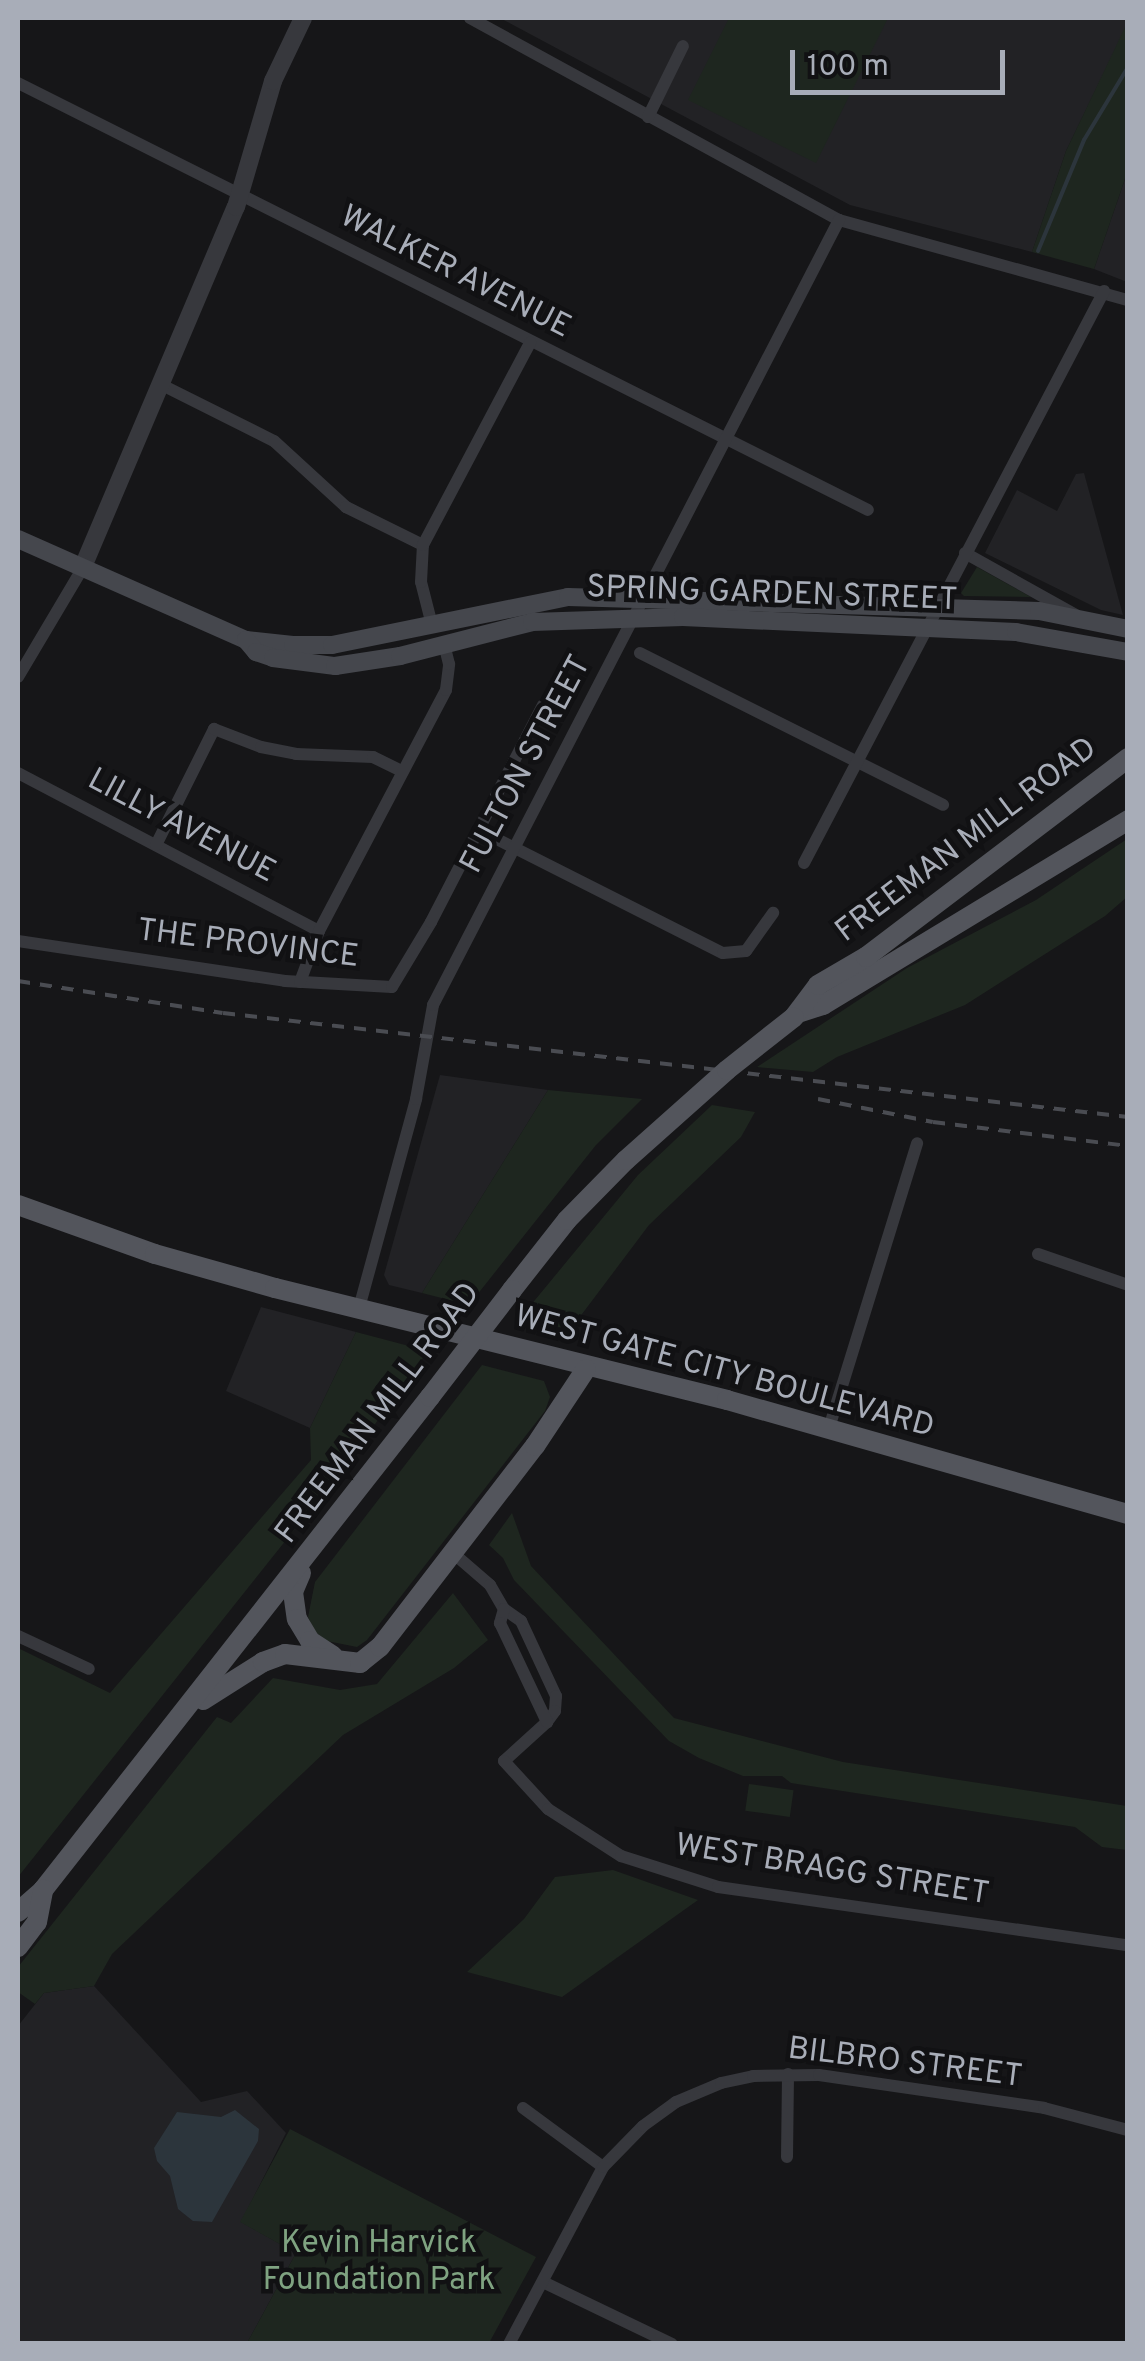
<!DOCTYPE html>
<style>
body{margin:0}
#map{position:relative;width:1145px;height:2361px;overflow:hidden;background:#161618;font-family:Overpass,sans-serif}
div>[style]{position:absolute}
.built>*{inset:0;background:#222225}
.green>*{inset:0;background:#1e261f;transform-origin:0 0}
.water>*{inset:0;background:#2c353c}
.stream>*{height:4px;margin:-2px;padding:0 2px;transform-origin:2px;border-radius:2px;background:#2c353c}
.minor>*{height:12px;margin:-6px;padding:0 6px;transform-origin:6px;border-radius:6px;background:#37383d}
.tertiary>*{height:18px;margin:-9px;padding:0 9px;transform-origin:9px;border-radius:9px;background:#37383d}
.secondary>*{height:18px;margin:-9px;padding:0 9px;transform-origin:9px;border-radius:9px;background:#45474d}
.primary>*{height:20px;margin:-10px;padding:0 10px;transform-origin:10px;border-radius:10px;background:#53555c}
.rail>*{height:4px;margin-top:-2px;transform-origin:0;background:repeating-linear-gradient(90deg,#4a4c52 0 12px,transparent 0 22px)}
.primary-bridge>*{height:20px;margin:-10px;padding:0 10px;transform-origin:10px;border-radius:10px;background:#53555c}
span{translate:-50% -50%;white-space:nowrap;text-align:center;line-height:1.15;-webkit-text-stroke:9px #111113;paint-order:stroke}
.street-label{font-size:32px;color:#a8adb8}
.park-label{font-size:32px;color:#7fa381}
.frame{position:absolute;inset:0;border:20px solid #a8adb8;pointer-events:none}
.scale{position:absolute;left:790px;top:50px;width:215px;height:45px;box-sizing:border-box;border:5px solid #a8adb8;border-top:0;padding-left:12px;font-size:30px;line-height:35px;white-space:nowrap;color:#a8adb8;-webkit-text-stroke:8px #111113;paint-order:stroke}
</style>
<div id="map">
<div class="built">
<i style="clip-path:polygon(500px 18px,1127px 18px,1128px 23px,1066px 151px,1032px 252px,850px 205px)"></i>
<i style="clip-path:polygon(1127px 173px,1127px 282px,1094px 269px)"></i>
<i style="clip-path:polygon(1084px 473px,1123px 615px,1101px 610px,985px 553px,1017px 490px,1057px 511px,1076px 474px)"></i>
<i style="clip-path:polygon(440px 1075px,548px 1090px,422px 1293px,389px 1285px,384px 1275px)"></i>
<i style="clip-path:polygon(261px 1307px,356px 1332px,310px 1428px,226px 1391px)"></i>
<i style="clip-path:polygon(94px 1986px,201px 2102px,247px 2091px,286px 2133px,241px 2222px,296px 2253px,247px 2343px,18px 2343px,18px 2026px,44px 1993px)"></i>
</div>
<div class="green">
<i style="clip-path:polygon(729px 18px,888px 18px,816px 163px,688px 100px)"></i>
<i style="clip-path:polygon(1127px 23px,1127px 173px,1094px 269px,1032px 252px,1066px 151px)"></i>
<i style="clip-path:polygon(977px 567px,1031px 597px,964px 596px,961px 593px)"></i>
<i style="clip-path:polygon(1127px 839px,1127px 897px,1105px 916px,965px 1005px,837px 1057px,813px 1072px,757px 1067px,907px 968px,1036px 900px)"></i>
<i style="clip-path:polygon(548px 1090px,642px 1099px,596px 1145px,469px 1305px,422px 1293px)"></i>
<i style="clip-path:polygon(712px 1105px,755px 1112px,741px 1137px,649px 1225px,570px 1330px,521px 1317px,638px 1175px)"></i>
<i style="clip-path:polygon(356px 1332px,428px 1351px,341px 1471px,18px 1877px,18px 1648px,110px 1693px,311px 1460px,310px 1428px)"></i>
<i style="clip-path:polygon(482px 1365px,544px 1381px,550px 1397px,545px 1411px,367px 1640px,357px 1647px,327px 1641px,315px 1632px,308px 1617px,315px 1582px)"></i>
<i style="clip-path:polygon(512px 1513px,531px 1566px,674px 1718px,843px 1762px,1127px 1806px,1127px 1850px,1102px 1847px,1075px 1827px,791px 1783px,782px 1776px,743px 1776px,699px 1758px,669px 1741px,514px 1580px,503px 1558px,489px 1545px)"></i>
<i style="clip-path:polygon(453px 1593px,488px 1640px,454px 1668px,343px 1735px,112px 1954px,94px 1986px,44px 1993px,35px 2004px,18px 1992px,18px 1967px,217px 1717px,231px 1723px,273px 1678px,340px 1690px,377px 1684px)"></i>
<i style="left:749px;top:1784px;width:45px;height:27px;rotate:8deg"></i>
<i style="clip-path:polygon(613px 1870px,698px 1900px,562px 1997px,467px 1972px,524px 1919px,555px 1877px)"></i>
<i style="clip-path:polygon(290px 2129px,536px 2257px,489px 2343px,247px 2343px,296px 2253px,240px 2222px)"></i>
</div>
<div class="water">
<i style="clip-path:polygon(235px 2110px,259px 2129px,258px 2141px,212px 2222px,193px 2221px,178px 2209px,170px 2176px,157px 2161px,154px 2148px,177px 2112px,221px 2117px)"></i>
</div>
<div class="stream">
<i style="left:1038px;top:251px;width:120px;rotate:-67.5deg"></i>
<i style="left:1084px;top:140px;width:85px;rotate:-58.9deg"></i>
</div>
<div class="minor">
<i style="left:470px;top:18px;width:421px;rotate:28.7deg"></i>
<i style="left:839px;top:220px;width:300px;rotate:15.5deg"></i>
<i style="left:18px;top:83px;width:951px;rotate:26.67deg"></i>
<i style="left:648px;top:117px;width:79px;rotate:-63.8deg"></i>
<i style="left:160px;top:384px;width:127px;rotate:26.6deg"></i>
<i style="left:274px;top:441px;width:98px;rotate:42.5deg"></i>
<i style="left:346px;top:507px;width:86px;rotate:26.3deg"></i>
<i style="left:965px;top:553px;width:127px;rotate:29.2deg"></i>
<i style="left:432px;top:625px;width:44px;rotate:-104.3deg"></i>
<i style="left:421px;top:582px;width:37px;rotate:-87deg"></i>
<i style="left:423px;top:545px;width:229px;rotate:-62.1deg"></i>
<i style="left:640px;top:653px;width:339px;rotate:26.6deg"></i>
<i style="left:18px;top:677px;width:126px;rotate:-59.3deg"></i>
<i style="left:18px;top:773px;width:340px;rotate:27.7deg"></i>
<i style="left:479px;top:830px;width:273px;rotate:26.8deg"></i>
<i style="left:723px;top:953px;width:23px;rotate:-5deg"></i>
<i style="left:746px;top:951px;width:47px;rotate:-54.6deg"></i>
<i style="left:156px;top:845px;width:130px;rotate:-63.4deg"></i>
<i style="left:214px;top:729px;width:50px;rotate:21deg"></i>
<i style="left:261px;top:747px;width:36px;rotate:11deg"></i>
<i style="left:296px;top:754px;width:77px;rotate:2.2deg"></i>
<i style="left:373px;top:757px;width:32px;rotate:26deg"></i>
<i style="left:804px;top:863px;width:646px;rotate:-62.32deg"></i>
<i style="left:18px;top:941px;width:270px;rotate:8.5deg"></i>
<i style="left:285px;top:981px;width:107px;rotate:3.2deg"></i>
<i style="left:392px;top:987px;width:76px;rotate:-59deg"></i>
<i style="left:431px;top:922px;width:244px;rotate:-62.7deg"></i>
<i style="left:300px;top:982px;width:54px;rotate:-69.6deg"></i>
<i style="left:319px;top:931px;width:272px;rotate:-62.2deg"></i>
<i style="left:446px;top:690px;width:26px;rotate:-83deg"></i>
<i style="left:449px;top:664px;width:21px;rotate:-104deg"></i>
<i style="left:1038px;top:1254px;width:95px;rotate:19deg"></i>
<i style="left:359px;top:1308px;width:217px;rotate:-74.7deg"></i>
<i style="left:416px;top:1099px;width:96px;rotate:-79.7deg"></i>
<i style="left:433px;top:1005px;width:884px;rotate:-62.65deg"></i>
<i style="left:829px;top:1428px;width:298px;rotate:-72.8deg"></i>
<i style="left:453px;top:1553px;width:49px;rotate:40.9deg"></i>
<i style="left:490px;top:1585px;width:28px;rotate:60deg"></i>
<i style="left:504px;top:1609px;width:21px;rotate:35deg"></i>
<i style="left:521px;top:1621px;width:83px;rotate:65deg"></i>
<i style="left:556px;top:1696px;width:15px;rotate:94deg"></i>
<i style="left:555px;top:1711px;width:14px;rotate:126deg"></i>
<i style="left:547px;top:1722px;width:58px;rotate:137.8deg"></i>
<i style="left:504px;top:1761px;width:65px;rotate:47.5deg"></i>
<i style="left:548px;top:1809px;width:87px;rotate:32.8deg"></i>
<i style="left:621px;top:1856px;width:102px;rotate:17.7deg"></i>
<i style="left:718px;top:1887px;width:414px;rotate:8.1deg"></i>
<i style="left:504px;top:1609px;width:15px;rotate:106deg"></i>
<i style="left:500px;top:1623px;width:110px;rotate:64.6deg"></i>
<i style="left:18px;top:1636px;width:78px;rotate:24.9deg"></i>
<i style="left:523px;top:2108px;width:99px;rotate:36.4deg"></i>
<i style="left:787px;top:2157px;width:83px;rotate:-89.3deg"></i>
<i style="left:543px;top:2282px;width:143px;rotate:25.7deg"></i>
<i style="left:509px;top:2344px;width:200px;rotate:-62deg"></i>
<i style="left:603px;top:2167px;width:57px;rotate:-45.7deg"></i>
<i style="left:643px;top:2126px;width:41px;rotate:-36deg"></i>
<i style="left:676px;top:2102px;width:49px;rotate:-22.9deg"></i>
<i style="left:721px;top:2083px;width:33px;rotate:-12deg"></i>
<i style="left:753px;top:2076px;width:66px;rotate:-0.9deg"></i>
<i style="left:819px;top:2075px;width:227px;rotate:8.3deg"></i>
<i style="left:1044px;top:2108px;width:87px;rotate:14.7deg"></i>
</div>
<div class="tertiary">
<i style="left:82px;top:569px;width:393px;rotate:-67deg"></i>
<i style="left:236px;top:207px;width:131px;rotate:-73.6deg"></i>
<i style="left:273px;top:81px;width:70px;rotate:-64.5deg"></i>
</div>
<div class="secondary">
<i style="left:18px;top:539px;width:249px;rotate:23.9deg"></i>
<i style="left:246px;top:640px;width:47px;rotate:6.1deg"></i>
<i style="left:293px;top:645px;width:39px"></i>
<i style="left:332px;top:645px;width:241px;rotate:-11.5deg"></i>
<i style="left:568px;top:597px;width:471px;rotate:1.7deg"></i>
<i style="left:1039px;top:611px;width:91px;rotate:11.4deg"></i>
<i style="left:246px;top:640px;width:16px;rotate:50deg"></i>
<i style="left:256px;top:652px;width:18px;rotate:19deg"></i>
<i style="left:273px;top:658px;width:63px;rotate:7.4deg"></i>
<i style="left:335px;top:666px;width:66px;rotate:-8.7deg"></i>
<i style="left:400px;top:656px;width:136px;rotate:-14.4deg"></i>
<i style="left:532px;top:622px;width:151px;rotate:-1.9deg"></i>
<i style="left:683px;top:617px;width:333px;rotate:2.6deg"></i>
<i style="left:1016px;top:632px;width:114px;rotate:10.1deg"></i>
</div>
<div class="primary">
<i style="left:801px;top:1012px;width:23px;rotate:-18deg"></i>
<i style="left:823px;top:1005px;width:357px;rotate:-31.2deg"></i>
<i style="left:794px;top:1017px;width:40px;rotate:-53deg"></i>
<i style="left:818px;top:985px;width:56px;rotate:-30.3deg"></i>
<i style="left:866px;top:957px;width:329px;rotate:-37.2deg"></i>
<i style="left:18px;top:1205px;width:145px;rotate:19.7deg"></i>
<i style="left:155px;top:1254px;width:125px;rotate:15.8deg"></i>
<i style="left:275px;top:1288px;width:466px;rotate:13.9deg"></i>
<i style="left:727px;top:1400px;width:417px;rotate:15.9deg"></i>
<i style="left:512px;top:1290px;width:89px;rotate:-51.8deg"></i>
<i style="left:567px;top:1220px;width:84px;rotate:-45.5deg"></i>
<i style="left:301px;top:1573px;width:21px;rotate:113deg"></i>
<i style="left:293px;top:1592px;width:27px;rotate:82deg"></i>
<i style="left:297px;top:1619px;width:26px;rotate:59deg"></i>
<i style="left:310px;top:1641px;width:27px;rotate:33deg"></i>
<i style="left:203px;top:1700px;width:71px;rotate:-32.3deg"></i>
<i style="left:263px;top:1662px;width:23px;rotate:-20deg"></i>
<i style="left:285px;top:1654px;width:76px;rotate:6.8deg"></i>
<i style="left:360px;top:1663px;width:26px;rotate:-39deg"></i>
<i style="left:380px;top:1647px;width:254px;rotate:-52.4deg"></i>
<i style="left:535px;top:1446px;width:92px;rotate:-56.5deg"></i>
<i style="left:18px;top:1912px;width:33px;rotate:-41deg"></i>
<i style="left:43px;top:1890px;width:627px;rotate:-51.87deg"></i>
<i style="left:18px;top:1947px;width:31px;rotate:-53deg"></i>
<i style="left:37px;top:1922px;width:33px;rotate:-79deg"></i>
</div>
<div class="rail">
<i style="left:18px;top:981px;width:207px;rotate:8.9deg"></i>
<i style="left:223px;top:1013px;width:911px;rotate:6.56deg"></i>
<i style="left:818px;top:1099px;width:117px;rotate:11.3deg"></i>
<i style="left:933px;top:1122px;width:196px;rotate:7deg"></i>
</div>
<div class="primary-bridge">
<i style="left:626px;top:1160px;width:135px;rotate:-41.7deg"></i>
<i style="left:727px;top:1070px;width:85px;rotate:-38.3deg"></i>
<i style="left:430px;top:1397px;width:135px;rotate:-52.5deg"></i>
</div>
<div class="street-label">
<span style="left:455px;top:273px;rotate:27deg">WALKER AVENUE</span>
<span style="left:772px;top:595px;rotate:2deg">SPRING GARDEN STREET</span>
<span style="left:527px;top:765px;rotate:-62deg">FULTON STREET</span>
<span style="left:181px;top:827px;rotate:28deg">LILLY AVENUE</span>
<span style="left:967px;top:841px;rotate:-37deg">FREEMAN MILL ROAD</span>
<span style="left:248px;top:945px;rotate:7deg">THE PROVINCE</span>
<span style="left:724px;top:1373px;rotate:15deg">WEST GATE CITY BOULEVARD</span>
<span style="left:379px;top:1414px;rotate:-53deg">FREEMAN MILL ROAD</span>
<span style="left:832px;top:1871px;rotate:9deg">WEST BRAGG STREET</span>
<span style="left:905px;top:2064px;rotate:7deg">BILBRO STREET</span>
</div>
<div class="park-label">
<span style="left:379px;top:2263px">Kevin Harvick<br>Foundation Park</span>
</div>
<div class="frame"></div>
<div class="scale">100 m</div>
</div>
